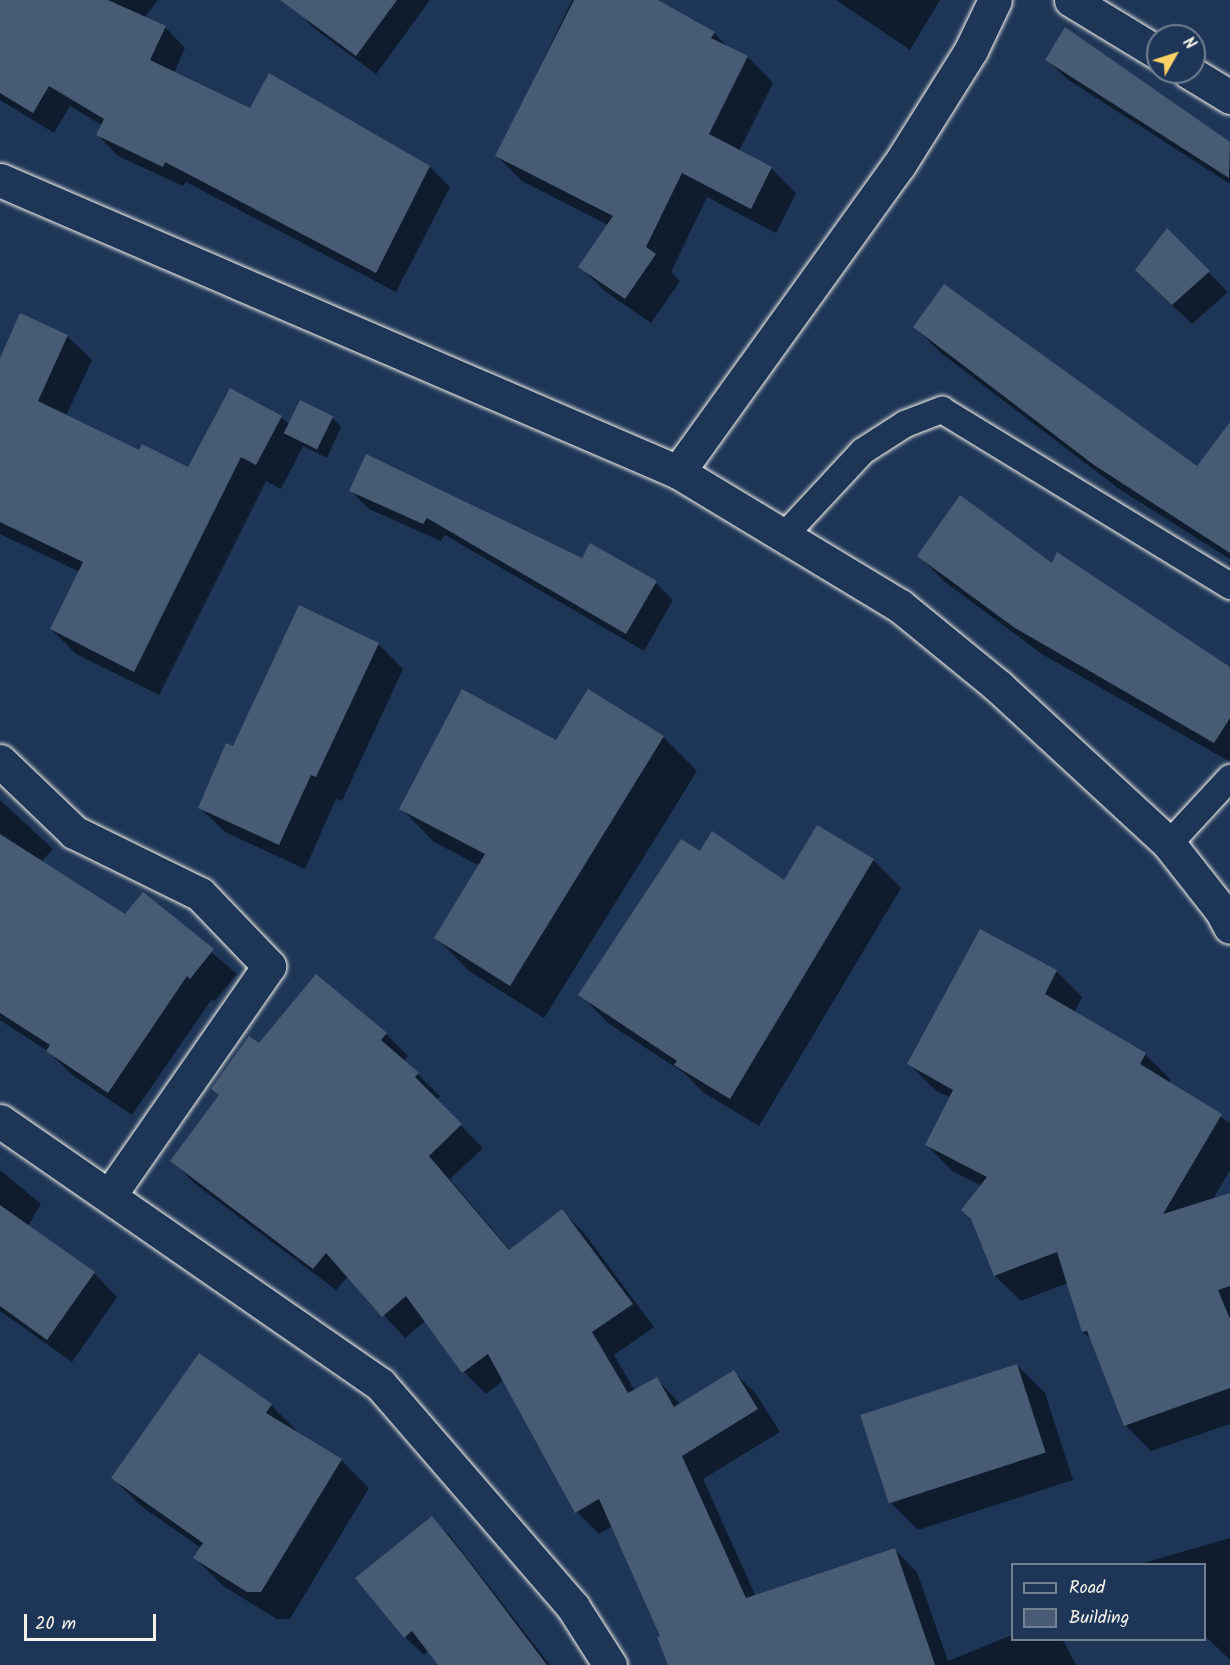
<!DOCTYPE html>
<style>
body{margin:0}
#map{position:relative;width:1230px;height:1665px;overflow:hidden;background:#1d3557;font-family:Kalam,sans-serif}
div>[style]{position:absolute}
.shadow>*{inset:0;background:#0007}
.building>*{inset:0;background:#485b74;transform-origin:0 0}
.roads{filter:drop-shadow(0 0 2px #f4f1e8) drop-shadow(0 0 2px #f4f1e8)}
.service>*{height:26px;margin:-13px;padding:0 13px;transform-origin:13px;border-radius:13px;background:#1d3557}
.minor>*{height:33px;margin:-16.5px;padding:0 16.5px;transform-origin:16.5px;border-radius:16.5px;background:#1d3557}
.secondary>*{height:33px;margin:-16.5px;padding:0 16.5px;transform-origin:16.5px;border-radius:16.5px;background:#1d3557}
span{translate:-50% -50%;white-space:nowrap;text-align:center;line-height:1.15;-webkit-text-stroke:4.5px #1d3557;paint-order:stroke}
.legend{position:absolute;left:1011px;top:1563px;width:195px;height:78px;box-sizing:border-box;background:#1d3557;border:2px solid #738091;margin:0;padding:8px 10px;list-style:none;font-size:18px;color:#f4f1e8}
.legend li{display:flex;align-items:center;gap:12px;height:30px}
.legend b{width:30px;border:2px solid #738091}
.north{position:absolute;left:1146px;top:24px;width:60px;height:60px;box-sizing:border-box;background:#1d3557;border:2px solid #738091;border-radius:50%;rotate:51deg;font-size:16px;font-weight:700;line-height:24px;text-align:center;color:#f4f1e8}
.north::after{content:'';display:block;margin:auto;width:21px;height:27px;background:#ffd166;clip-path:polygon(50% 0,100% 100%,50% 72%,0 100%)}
.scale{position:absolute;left:24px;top:1614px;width:132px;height:27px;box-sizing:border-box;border:3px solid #f4f1e8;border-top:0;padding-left:8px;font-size:18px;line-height:21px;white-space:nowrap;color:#f4f1e8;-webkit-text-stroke:4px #1d3557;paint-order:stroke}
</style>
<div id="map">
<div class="shadow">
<i style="clip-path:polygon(9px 0,158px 0,144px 18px,165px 27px,185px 48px,174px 73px,250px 110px,430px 167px,450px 187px,396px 292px,186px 182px,183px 186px,118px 156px,98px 135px,102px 125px,70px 106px,54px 133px,0 100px,0 14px)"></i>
<i style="clip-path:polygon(303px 0,430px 0,376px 74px,315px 29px,296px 10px)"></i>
<i style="clip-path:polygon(572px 0,654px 0,714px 33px,729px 48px,748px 57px,773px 83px,739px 151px,771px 168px,796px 193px,776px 233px,707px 197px,671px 272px,680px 281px,651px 323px,606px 292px,580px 267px,608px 225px,522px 181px,497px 156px)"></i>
<i style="clip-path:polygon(836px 0,940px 0,910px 50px)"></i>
<i style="clip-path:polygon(1065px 29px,1230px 144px,1230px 184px,1067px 79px,1047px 60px)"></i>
<i style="clip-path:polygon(1167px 230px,1228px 292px,1192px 324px,1156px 290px)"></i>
<i style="clip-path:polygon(915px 327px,1197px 468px,1230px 424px,1230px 559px,1122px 491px,941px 353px)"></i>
<i style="clip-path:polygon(67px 336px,92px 360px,66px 416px,140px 452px,189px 469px,281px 417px,289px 424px,332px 417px,341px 427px,327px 458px,303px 446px,281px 489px,266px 481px,159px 695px,76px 654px,51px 629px,80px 572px,0 534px,0 361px)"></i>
<i style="clip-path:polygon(351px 491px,656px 583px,673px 600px,644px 651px,445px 535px,441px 541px,369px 509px)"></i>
<i style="clip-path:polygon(919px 556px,1052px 565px,1230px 669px,1230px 762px,1042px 654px,945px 582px)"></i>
<i style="clip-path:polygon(378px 644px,403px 669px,342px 801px,336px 799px,305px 869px,225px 832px,199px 807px,234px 748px)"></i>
<i style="clip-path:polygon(663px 737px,697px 771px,544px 1018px,469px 971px,436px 937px,480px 866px,434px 842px,401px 808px,557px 742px)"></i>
<i style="clip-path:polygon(0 800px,53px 849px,41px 862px,125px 916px,144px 894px,237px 974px,215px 1001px,212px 999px,132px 1115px,71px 1074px,49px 1052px,0 1020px)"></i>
<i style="clip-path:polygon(700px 853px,785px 882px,873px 860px,901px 888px,759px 1126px,704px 1093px,684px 1073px,608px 1023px,580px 994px)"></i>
<i style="clip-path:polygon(980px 931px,1056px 971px,1082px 997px,1074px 1013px,1145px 1054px,1171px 1080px,1169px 1083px,1230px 1123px,1230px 1170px,1212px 1201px,1230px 1195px,1230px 1424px,1151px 1451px,1125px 1425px,1092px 1340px,1083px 1332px,1068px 1283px,1021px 1301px,995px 1276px,982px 1186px,952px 1171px,927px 1145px,951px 1098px,935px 1090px,909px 1064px)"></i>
<i style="clip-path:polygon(386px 1034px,408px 1056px,404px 1061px,440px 1096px,436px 1100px,483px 1148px,450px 1179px,510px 1250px,562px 1211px,584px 1233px,654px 1327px,614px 1355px,635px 1391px,657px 1379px,681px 1405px,734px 1372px,756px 1394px,780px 1432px,703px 1479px,756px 1597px,895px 1550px,917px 1572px,948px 1661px,1012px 1635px,1012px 1640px,1063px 1640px,1076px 1665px,670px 1665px,662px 1637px,613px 1526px,599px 1534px,577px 1512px,504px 1380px,486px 1394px,464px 1372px,425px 1321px,405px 1338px,348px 1276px,336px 1290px,194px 1183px,172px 1160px,220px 1096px,213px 1089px,259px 1046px)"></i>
<i style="clip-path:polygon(0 1170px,41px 1204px,28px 1226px,94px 1273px,117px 1297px,72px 1362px,0 1311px)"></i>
<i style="clip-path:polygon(1017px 1365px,1045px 1393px,1073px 1480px,918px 1530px,890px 1502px,862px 1415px)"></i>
<i style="clip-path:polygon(271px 1405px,299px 1433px,341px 1460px,369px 1488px,290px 1619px,277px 1619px,223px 1586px,195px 1558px,201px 1548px,141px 1506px,113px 1478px)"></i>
<i style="clip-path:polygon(432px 1518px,451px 1537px,550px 1665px,439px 1665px,429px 1651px,424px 1655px,405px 1637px)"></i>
<i style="clip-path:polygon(1230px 1538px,1230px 1660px,1204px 1635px,1204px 1564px,1140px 1564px)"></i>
</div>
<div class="building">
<i style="clip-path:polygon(0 0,108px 0,166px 26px,150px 60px,250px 108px,269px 73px,430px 166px,376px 273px,165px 162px,163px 167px,96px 135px,104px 119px,49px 86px,33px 113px,0 93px)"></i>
<i style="clip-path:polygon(280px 0,397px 0,356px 56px)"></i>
<i style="clip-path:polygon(574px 0,658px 0,715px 32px,711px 38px,748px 56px,709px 134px,772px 167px,751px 209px,682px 173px,646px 247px,656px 254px,625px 299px,578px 267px,613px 216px,495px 156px)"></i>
<i style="clip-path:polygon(1065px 27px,1230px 142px,1229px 178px,1045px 60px)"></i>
<i style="clip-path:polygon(1167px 228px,1210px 271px,1172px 305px,1135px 270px)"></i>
<i style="clip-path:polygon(944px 284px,1197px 466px,1230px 422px,1230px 553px,1094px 465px,913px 327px)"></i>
<i style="clip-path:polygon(20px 313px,68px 335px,38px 401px,139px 450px,142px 444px,188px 467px,230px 388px,282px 416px,256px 465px,241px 457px,134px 672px,50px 629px,83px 562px,0 522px,0 358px)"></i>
<i style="left:300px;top:400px;width:37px;height:37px;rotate:26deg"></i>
<i style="clip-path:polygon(366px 454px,582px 558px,590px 543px,657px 581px,626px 634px,427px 518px,423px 524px,349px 491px)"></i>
<i style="clip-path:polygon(960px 495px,1052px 563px,1057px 552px,1230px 667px,1230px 718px,1214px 743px,1015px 628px,917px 556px)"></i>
<i style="clip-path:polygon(299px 605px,379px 643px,316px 777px,311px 775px,279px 845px,198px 808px,226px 743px,233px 746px)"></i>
<i style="clip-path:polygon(462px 689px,556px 740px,588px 689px,664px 736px,510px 986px,434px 938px,485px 854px,399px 809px)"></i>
<i style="clip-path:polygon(817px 825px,874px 859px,730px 1099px,674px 1065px,677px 1061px,578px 995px,681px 839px,700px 851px,712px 831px,784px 880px)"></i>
<i style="clip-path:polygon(0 834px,125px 914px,143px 892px,214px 949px,190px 979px,187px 976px,108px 1093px,46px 1051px,50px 1045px,0 1013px)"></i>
<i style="clip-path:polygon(980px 929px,1057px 970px,1045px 994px,1146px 1053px,1140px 1064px,1222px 1114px,1163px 1214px,1230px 1193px,1230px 1286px,1218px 1290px,1230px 1319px,1230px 1388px,1124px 1426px,1087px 1331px,1082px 1332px,1057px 1252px,994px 1276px,971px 1219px,961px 1210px,987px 1177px,925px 1145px,953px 1090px,907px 1064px)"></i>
<i style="clip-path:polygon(316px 974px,387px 1033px,381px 1040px,419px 1073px,415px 1077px,462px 1124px,429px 1156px,509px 1250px,562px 1209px,633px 1304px,592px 1332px,628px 1393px,657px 1377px,674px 1407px,734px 1370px,758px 1409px,682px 1456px,746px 1598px,895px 1548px,935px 1665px,668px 1665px,657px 1637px,660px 1636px,599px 1499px,575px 1513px,488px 1354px,462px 1373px,406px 1296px,382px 1317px,326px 1253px,313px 1269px,170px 1161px,219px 1095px,211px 1089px,249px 1036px,259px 1043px)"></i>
<i style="clip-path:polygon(0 1205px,95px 1272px,47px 1340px,0 1306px)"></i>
<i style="clip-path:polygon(199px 1353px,272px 1404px,266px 1413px,342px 1459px,261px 1592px,247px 1592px,193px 1558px,203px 1543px,111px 1478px)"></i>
<i style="left:1017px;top:1364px;width:93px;height:165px;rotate:72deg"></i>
<i style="clip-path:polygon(432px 1516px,463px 1554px,547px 1665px,438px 1665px,412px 1631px,404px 1638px,355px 1578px)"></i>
</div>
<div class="roads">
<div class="service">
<i style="left:783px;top:537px;width:117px;rotate:-47.1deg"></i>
<i style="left:863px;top:451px;width:50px;rotate:-32.7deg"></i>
<i style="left:905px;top:424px;width:40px;rotate:-21deg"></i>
<i style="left:942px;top:410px;width:338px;rotate:31.4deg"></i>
<i style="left:1169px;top:844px;width:90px;rotate:-47.3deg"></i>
</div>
<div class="minor">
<i style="left:1071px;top:0;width:102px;rotate:31.3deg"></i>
<i style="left:1189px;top:72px;width:48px;rotate:31.4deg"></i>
<i style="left:678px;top:472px;width:378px;rotate:-54.3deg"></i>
<i style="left:899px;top:165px;width:136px;rotate:-57.9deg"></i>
<i style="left:971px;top:50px;width:55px;rotate:-64.4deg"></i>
<i style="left:0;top:761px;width:103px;rotate:43.8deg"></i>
<i style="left:74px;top:832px;width:140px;rotate:26.2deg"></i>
<i style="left:200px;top:894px;width:100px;rotate:46.2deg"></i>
<i style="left:269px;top:966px;width:280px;rotate:124.8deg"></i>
<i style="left:0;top:1121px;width:462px;rotate:34.7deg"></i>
<i style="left:380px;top:1384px;width:295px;rotate:49.1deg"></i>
<i style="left:573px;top:1607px;width:69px;rotate:57.5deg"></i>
</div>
<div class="secondary">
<i style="left:0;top:180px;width:738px;rotate:23.3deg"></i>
<i style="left:678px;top:472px;width:259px;rotate:31.1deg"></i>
<i style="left:900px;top:606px;width:127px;rotate:39.2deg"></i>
<i style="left:998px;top:686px;width:233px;rotate:42.7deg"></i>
<i style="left:1169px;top:844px;width:84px;rotate:51.8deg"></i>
<i style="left:1221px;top:910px;width:19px;rotate:62deg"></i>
</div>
</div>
<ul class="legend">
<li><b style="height:8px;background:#1d3557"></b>Road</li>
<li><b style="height:16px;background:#485b74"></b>Building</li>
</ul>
<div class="north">N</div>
<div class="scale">20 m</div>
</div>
